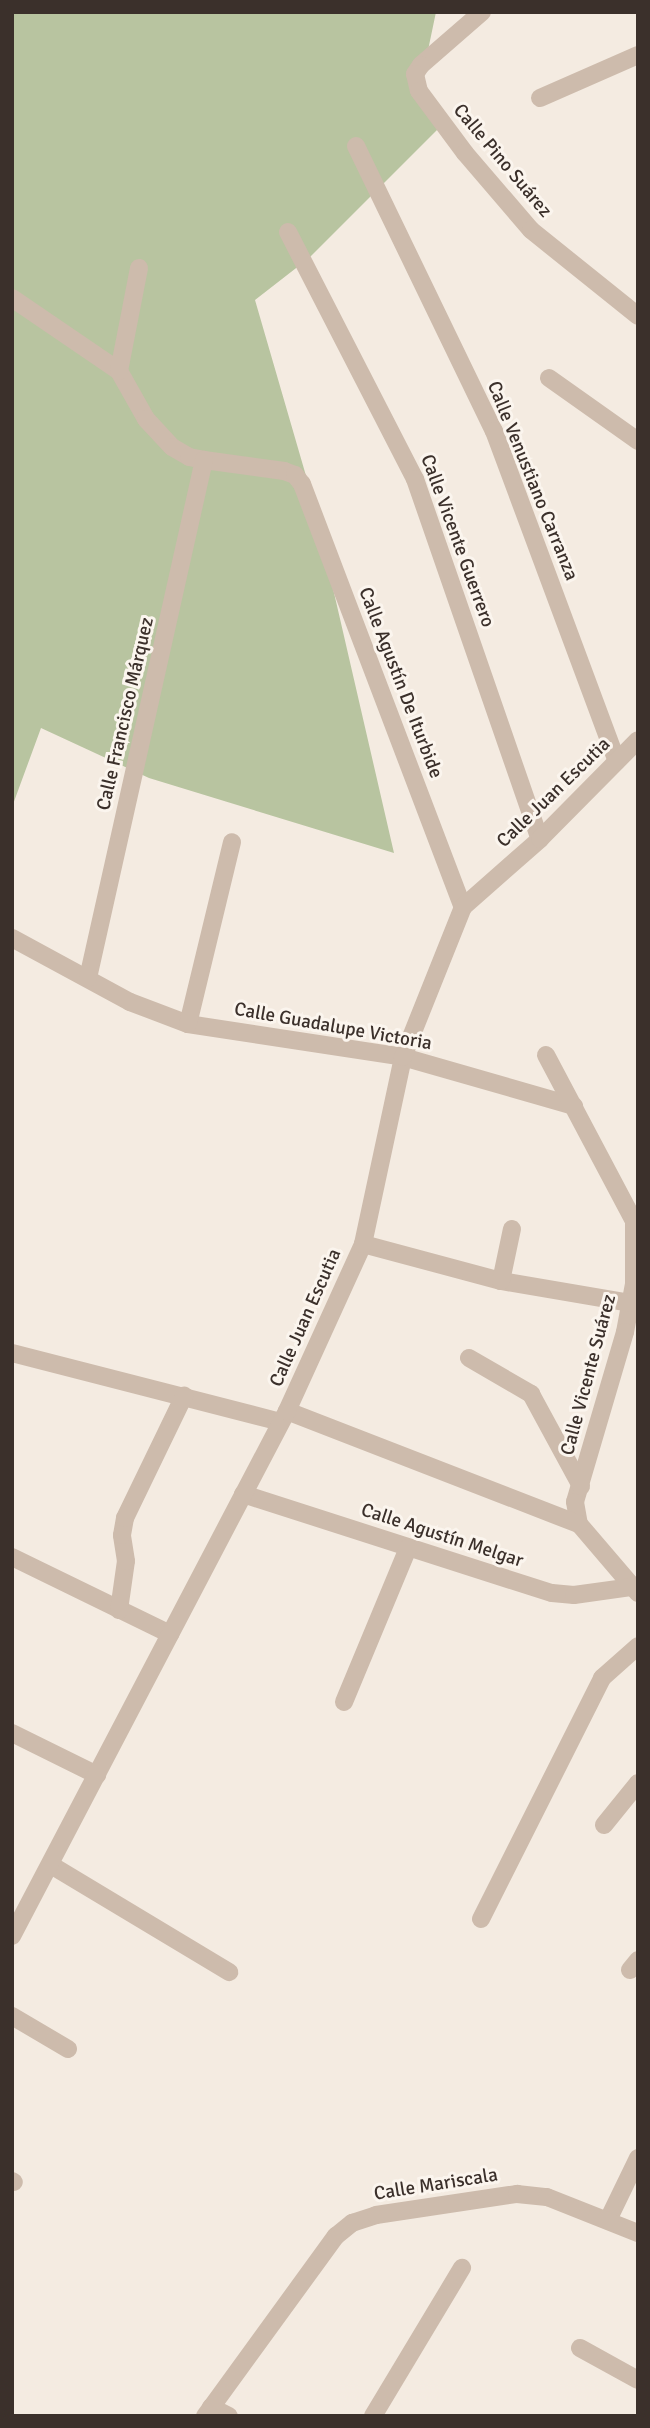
<!DOCTYPE html>
<meta charset="utf-8">
<style>
body{margin:0}
#map{position:relative;width:650px;height:2428px;overflow:hidden;background:#f4ebe1;font-family:Signika,sans-serif}
div>[style]{position:absolute}
.green>*{inset:0;background:#b8c4a0}
.minor>*{height:18px;margin:-9px;padding:0 9px;transform-origin:9px;border-radius:9px;background:#cdbbac}
span{translate:-50% -50%;white-space:nowrap;text-align:center;line-height:1.15;-webkit-text-stroke:6px #fbf5ee;paint-order:stroke}
.street-label{font-size:19px;color:#3b302b}
.frame{position:absolute;inset:0;border:14px solid #3b302b;pointer-events:none}
</style>
<div id="map">
<div class="green">
<i style="clip-path:polygon(12px 12px,436px 12px,422px 79px,443px 124px,309px 258px,255px 300px,311px 493px,394px 853px,149px 778px,41px 728px,12px 807px)"></i>
</div>
<div class="minor">
<i style="left:482px;top:12px;width:81px;rotate:139deg"></i>
<i style="left:421px;top:65px;width:11px;rotate:124deg"></i>
<i style="left:415px;top:74px;width:17px;rotate:77deg"></i>
<i style="left:419px;top:91px;width:77px;rotate:53.4deg"></i>
<i style="left:465px;top:153px;width:101px;rotate:49.4deg"></i>
<i style="left:531px;top:230px;width:137px;rotate:38.8deg"></i>
<i style="left:540px;top:98px;width:107px;rotate:-23.7deg"></i>
<i style="left:356px;top:146px;width:317px;rotate:64.2deg"></i>
<i style="left:494px;top:431px;width:352px;rotate:69.6deg"></i>
<i style="left:288px;top:232px;width:278px;rotate:62.8deg"></i>
<i style="left:415px;top:479px;width:381px;rotate:70.9deg"></i>
<i style="left:12px;top:298px;width:130px;rotate:34.3deg"></i>
<i style="left:119px;top:371px;width:55px;rotate:60.6deg"></i>
<i style="left:146px;top:419px;width:38px;rotate:47deg"></i>
<i style="left:172px;top:447px;width:20px;rotate:30deg"></i>
<i style="left:189px;top:457px;width:15px;rotate:11deg"></i>
<i style="left:204px;top:460px;width:81px;rotate:7.8deg"></i>
<i style="left:284px;top:471px;width:12px;rotate:20deg"></i>
<i style="left:295px;top:475px;width:11px;rotate:52deg"></i>
<i style="left:302px;top:484px;width:453px;rotate:69.2deg"></i>
<i style="left:119px;top:371px;width:105px;rotate:-79deg"></i>
<i style="left:549px;top:378px;width:109px;rotate:35.3deg"></i>
<i style="left:12px;top:938px;width:134px;rotate:28.5deg"></i>
<i style="left:130px;top:1002px;width:62px;rotate:20.8deg"></i>
<i style="left:188px;top:1024px;width:218px;rotate:8.7deg"></i>
<i style="left:403px;top:1057px;width:178px;rotate:16deg"></i>
<i style="left:88px;top:978px;width:531px;rotate:-77.38deg"></i>
<i style="left:188px;top:1024px;width:187px;rotate:-76.4deg"></i>
<i style="left:546px;top:1055px;width:188px;rotate:62.1deg"></i>
<i style="left:638px;top:1215px;width:7px;rotate:124deg"></i>
<i style="left:634px;top:1221px;width:63px;rotate:90deg"></i>
<i style="left:634px;top:1284px;width:49px;rotate:100.6deg"></i>
<i style="left:625px;top:1332px;width:177px;rotate:106.4deg"></i>
<i style="left:575px;top:1502px;width:22px;rotate:80deg"></i>
<i style="left:579px;top:1524px;width:91px;rotate:49.5deg"></i>
<i style="left:363px;top:1244px;width:143px;rotate:15deg"></i>
<i style="left:501px;top:1281px;width:132px;rotate:9.6deg"></i>
<i style="left:501px;top:1281px;width:53px;rotate:-78.1deg"></i>
<i style="left:12px;top:1353px;width:277px;rotate:14.4deg"></i>
<i style="left:469px;top:1358px;width:72px;rotate:30.1deg"></i>
<i style="left:531px;top:1394px;width:105px;rotate:61.5deg"></i>
<i style="left:287px;top:1411px;width:313px;rotate:21.2deg"></i>
<i style="left:243px;top:1494px;width:324px;rotate:17.8deg"></i>
<i style="left:552px;top:1593px;width:22px;rotate:5deg"></i>
<i style="left:574px;top:1595px;width:59px;rotate:-7.9deg"></i>
<i style="left:12px;top:1557px;width:176px;rotate:26deg"></i>
<i style="left:119px;top:1610px;width:49px;rotate:-81.9deg"></i>
<i style="left:126px;top:1561px;width:26px;rotate:-99deg"></i>
<i style="left:122px;top:1535px;width:17px;rotate:-80deg"></i>
<i style="left:125px;top:1518px;width:136px;rotate:-64.2deg"></i>
<i style="left:344px;top:1702px;width:167px;rotate:-67.4deg"></i>
<i style="left:12px;top:1733px;width:95px;rotate:26.3deg"></i>
<i style="left:604px;top:1825px;width:54px;rotate:-51deg"></i>
<i style="left:51px;top:1865px;width:208px;rotate:31deg"></i>
<i style="left:481px;top:1919px;width:270px;rotate:-63.3deg"></i>
<i style="left:602px;top:1678px;width:48px;rotate:-41.6deg"></i>
<i style="left:12px;top:1936px;width:593px;rotate:-62.35deg"></i>
<i style="left:287px;top:1411px;width:183px;rotate:-65.5deg"></i>
<i style="left:363px;top:1244px;width:191px;rotate:-77.9deg"></i>
<i style="left:403px;top:1057px;width:162px;rotate:-68.2deg"></i>
<i style="left:463px;top:907px;width:103px;rotate:-41.4deg"></i>
<i style="left:540px;top:839px;width:139px;rotate:-45.3deg"></i>
<i style="left:630px;top:1970px;width:13px;rotate:-51deg"></i>
<i style="left:12px;top:2016px;width:65px;rotate:30.5deg"></i>
<i style="left:12px;top:2181px;width:2px;rotate:27deg"></i>
<i style="left:608px;top:2220px;width:69px;rotate:-64.2deg"></i>
<i style="left:580px;top:2348px;width:66px;rotate:28.9deg"></i>
<i style="left:211px;top:2407px;width:20px;rotate:27deg"></i>
<i style="left:205px;top:2416px;width:223px;rotate:-54deg"></i>
<i style="left:336px;top:2236px;width:21px;rotate:-39deg"></i>
<i style="left:352px;top:2223px;width:25px;rotate:-18deg"></i>
<i style="left:376px;top:2215px;width:143px;rotate:-8.5deg"></i>
<i style="left:517px;top:2194px;width:30px;rotate:6deg"></i>
<i style="left:547px;top:2197px;width:98px;rotate:21.6deg"></i>
<i style="left:373px;top:2416px;width:173px;rotate:-59deg"></i>
</div>
<div class="street-label">
<span style="left:502px;top:161px;rotate:50deg">Calle Pino Suárez</span>
<span style="left:532px;top:481px;rotate:68deg">Calle Venustiano Carranza</span>
<span style="left:457px;top:541px;rotate:70deg">Calle Vicente Guerrero</span>
<span style="left:400px;top:683px;rotate:69deg">Calle Agustín De Iturbide</span>
<span style="left:126px;top:714px;rotate:-77deg">Calle Francisco Márquez</span>
<span style="left:554px;top:793px;rotate:-44deg">Calle Juan Escutia</span>
<span style="left:333px;top:1027px;rotate:10deg">Calle Guadalupe Victoria</span>
<span style="left:306px;top:1318px;rotate:-66deg">Calle Juan Escutia</span>
<span style="left:589px;top:1375px;rotate:-75deg">Calle Vicente Suárez</span>
<span style="left:442px;top:1536px;rotate:18deg">Calle Agustín Melgar</span>
<span style="left:436px;top:2185px;rotate:-9deg">Calle Mariscala</span>
</div>
<div class="frame"></div>
</div>
